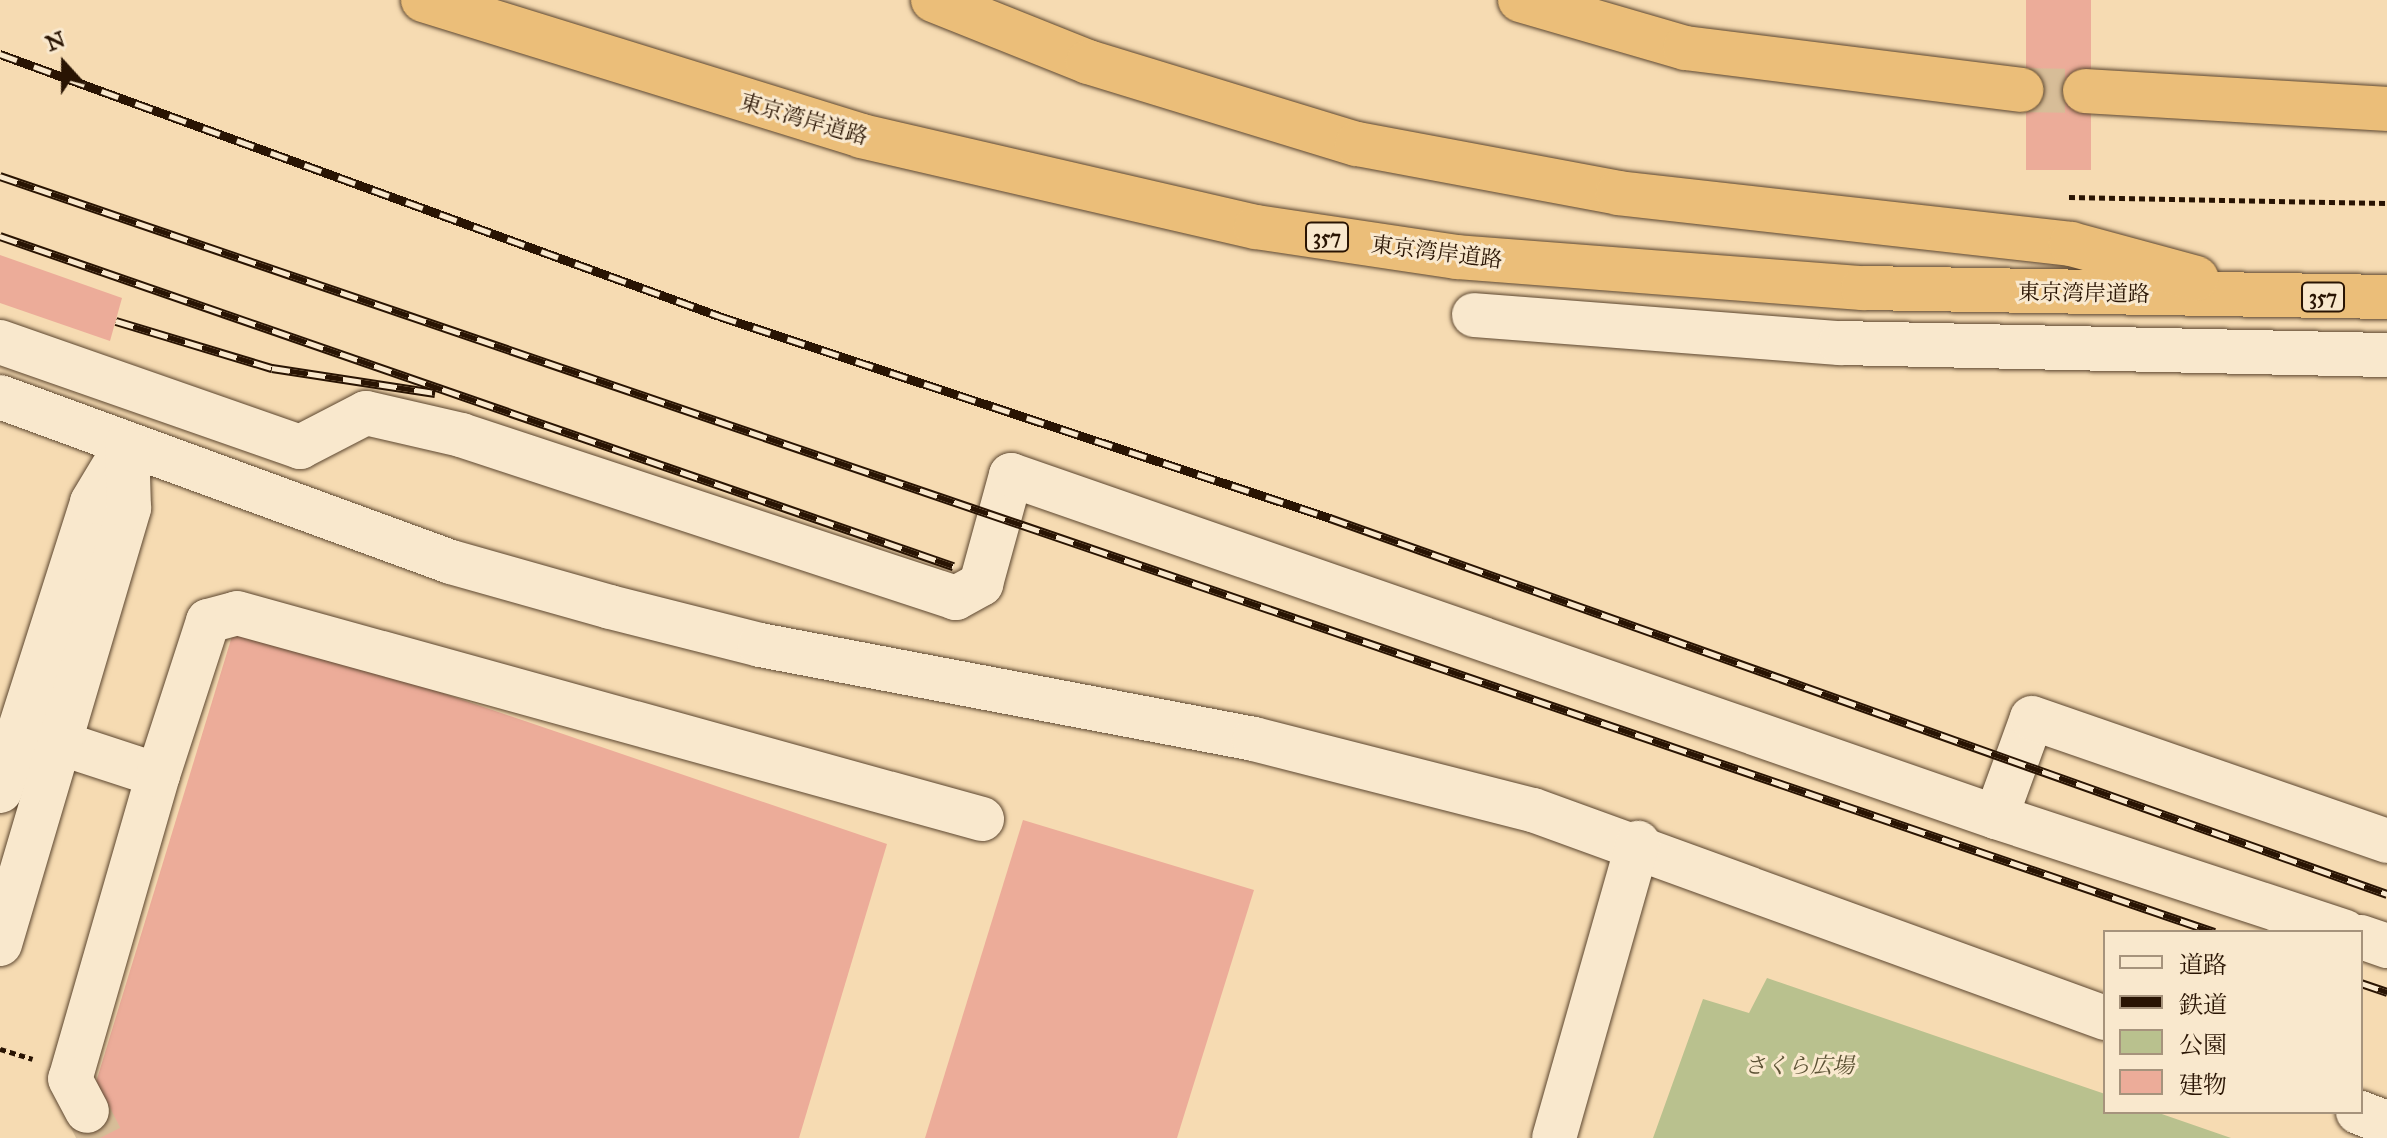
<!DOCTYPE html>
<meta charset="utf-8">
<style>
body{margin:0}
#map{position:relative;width:2387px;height:1138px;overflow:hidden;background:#f6dbb2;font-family:"IM FELL Great Primer","Noto Serif JP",serif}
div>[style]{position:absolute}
.green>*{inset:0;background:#b9c18e}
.building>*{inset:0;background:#ecac99;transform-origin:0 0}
.minor-tunnel>*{height:44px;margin-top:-22px;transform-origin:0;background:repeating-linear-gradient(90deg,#d7bd98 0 44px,transparent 0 66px)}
.highway-tunnel>*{height:44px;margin-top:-22px;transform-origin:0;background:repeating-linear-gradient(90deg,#d7bd98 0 44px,transparent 0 66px)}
.path>*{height:5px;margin-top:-2.5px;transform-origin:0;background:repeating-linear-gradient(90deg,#291403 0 6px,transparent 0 10px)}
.roads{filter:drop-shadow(0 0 2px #5c462f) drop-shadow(0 0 2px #5c462f)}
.minor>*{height:44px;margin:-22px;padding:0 22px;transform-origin:22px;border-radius:22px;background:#f9e8cd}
.highway>*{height:44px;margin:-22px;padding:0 22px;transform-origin:22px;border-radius:22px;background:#ebbe79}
.rail>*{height:9px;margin-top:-4.5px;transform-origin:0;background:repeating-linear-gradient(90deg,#f9e8cd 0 18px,#291403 0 36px);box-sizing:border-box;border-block:2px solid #291403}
span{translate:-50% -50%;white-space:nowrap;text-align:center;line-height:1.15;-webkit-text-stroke:6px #f9e8cd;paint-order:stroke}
.shield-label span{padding:2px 6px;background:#f9e8cd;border:2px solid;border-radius:6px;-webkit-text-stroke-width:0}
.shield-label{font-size:20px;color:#291403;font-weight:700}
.street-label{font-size:22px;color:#291403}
.park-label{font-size:22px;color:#5b5134;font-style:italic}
.legend{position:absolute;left:2103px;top:930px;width:260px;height:184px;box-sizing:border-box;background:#f9e8cd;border:2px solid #a6937c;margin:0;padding:10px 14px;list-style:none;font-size:24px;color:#291403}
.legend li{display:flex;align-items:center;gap:16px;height:40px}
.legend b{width:40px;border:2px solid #a6937c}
.north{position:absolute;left:24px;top:24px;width:80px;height:80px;-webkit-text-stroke:6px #f9e8cd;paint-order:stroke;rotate:339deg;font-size:22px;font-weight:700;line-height:32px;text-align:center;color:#291403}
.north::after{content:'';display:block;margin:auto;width:28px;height:36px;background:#291403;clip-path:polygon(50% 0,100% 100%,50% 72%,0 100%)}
</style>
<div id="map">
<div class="green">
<i style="clip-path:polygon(1767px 978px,2105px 1094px,2105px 1112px,2156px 1112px,2231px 1138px,1653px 1138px,1703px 999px,1749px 1013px)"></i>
</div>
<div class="building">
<i style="left:2026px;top:0;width:65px;height:170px"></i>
<i style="clip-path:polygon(0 255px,122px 298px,110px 341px,0 303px)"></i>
<i style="clip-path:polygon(236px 623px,887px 844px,799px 1138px,79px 1138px)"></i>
<i style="clip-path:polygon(1023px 820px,1254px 890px,1177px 1138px,925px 1138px)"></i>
</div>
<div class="minor-tunnel">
<i style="left:87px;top:1111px;width:30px;rotate:63deg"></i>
</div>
<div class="highway-tunnel">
<i style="left:2021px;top:90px;width:64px;rotate:0.9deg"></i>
</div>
<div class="path">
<i style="left:2069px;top:197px;width:318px;rotate:1.1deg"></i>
<i style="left:0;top:1049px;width:34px;rotate:17deg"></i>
</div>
<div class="roads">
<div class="minor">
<i style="left:1474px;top:315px;width:367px;rotate:4.4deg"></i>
<i style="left:1840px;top:343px;width:547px;rotate:1.26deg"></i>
<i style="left:0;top:342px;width:318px;rotate:19.3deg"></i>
<i style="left:300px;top:447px;width:74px;rotate:-27.3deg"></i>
<i style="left:366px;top:413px;width:98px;rotate:13deg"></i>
<i style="left:461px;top:435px;width:521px;rotate:18.23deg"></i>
<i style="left:956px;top:598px;width:29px;rotate:-29deg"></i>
<i style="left:981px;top:584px;width:113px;rotate:-74.6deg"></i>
<i style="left:1011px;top:475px;width:1043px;rotate:19.15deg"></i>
<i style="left:1996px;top:817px;width:105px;rotate:-70deg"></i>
<i style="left:2032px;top:718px;width:376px;rotate:19.1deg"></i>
<i style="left:0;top:397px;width:480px;rotate:20.1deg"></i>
<i style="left:451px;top:562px;width:165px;rotate:15.8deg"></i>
<i style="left:610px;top:607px;width:155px;rotate:14.2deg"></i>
<i style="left:760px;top:645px;width:503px;rotate:10.77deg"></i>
<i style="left:1254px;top:739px;width:288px;rotate:14.3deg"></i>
<i style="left:1533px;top:810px;width:609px;rotate:19.98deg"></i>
<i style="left:20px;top:730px;width:145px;rotate:18.1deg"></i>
<i style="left:158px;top:775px;width:316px;rotate:106.1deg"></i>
<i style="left:70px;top:1079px;width:36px;rotate:62deg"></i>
<i style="left:158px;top:775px;width:162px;rotate:-72deg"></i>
<i style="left:208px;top:621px;width:30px;rotate:-15deg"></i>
<i style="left:237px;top:613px;width:773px;rotate:15.46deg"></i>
<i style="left:0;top:791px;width:303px;rotate:-72.3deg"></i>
<i style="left:92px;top:502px;width:68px;rotate:-58.9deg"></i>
<i style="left:1996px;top:817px;width:367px;rotate:18.2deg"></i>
<i style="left:2361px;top:937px;width:28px;rotate:19deg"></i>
<i style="left:0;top:944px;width:455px;rotate:-73.5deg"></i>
<i style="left:129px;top:508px;width:64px;rotate:-91.8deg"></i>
<i style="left:2358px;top:1112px;width:31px;rotate:21deg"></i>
<i style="left:1554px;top:1138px;width:307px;rotate:-74.1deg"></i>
</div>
<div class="highway">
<i style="left:423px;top:0;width:459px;rotate:17.2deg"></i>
<i style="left:861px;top:136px;width:405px;rotate:13deg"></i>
<i style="left:1256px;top:227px;width:203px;rotate:8.5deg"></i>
<i style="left:1457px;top:257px;width:407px;rotate:4.4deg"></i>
<i style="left:1863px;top:288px;width:524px;rotate:0.98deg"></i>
<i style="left:933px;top:0;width:167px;rotate:21.8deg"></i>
<i style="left:1088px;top:62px;width:281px;rotate:17deg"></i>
<i style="left:1357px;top:144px;width:266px;rotate:10.6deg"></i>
<i style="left:1618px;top:193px;width:456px;rotate:6.4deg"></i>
<i style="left:2071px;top:244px;width:130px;rotate:15.2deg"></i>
<i style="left:1520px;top:0;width:172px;rotate:16.2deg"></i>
<i style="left:1685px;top:48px;width:339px;rotate:7.1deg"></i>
<i style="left:2085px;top:91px;width:303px;rotate:3.4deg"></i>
</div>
</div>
<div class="rail">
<i style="left:0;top:54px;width:765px;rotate:20.02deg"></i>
<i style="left:719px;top:316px;width:644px;rotate:18.29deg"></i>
<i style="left:1330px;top:518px;width:1122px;rotate:19.58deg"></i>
<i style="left:0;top:176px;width:2340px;rotate:18.85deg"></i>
<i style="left:0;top:236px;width:1009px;rotate:19.1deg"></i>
<i style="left:116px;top:321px;width:163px;rotate:16.8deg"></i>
<i style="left:272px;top:368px;width:165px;rotate:8.7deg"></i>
<i style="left:2361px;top:983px;width:28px;rotate:19deg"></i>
</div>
<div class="shield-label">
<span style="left:1327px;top:237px">357</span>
<span style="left:2323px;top:297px">357</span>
</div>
<div class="street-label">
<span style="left:804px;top:119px;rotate:16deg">東京湾岸道路</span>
<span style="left:1437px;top:252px;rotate:7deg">東京湾岸道路</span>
<span style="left:2084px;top:293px;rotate:1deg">東京湾岸道路</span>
</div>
<div class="park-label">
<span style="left:1799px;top:1066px">さくら広場</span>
</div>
<ul class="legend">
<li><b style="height:10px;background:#f9e8cd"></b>道路</li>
<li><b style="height:10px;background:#291403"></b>鉄道</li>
<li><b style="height:22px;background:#b9c18e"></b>公園</li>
<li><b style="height:22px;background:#ecac99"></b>建物</li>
</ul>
<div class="north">N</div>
</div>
